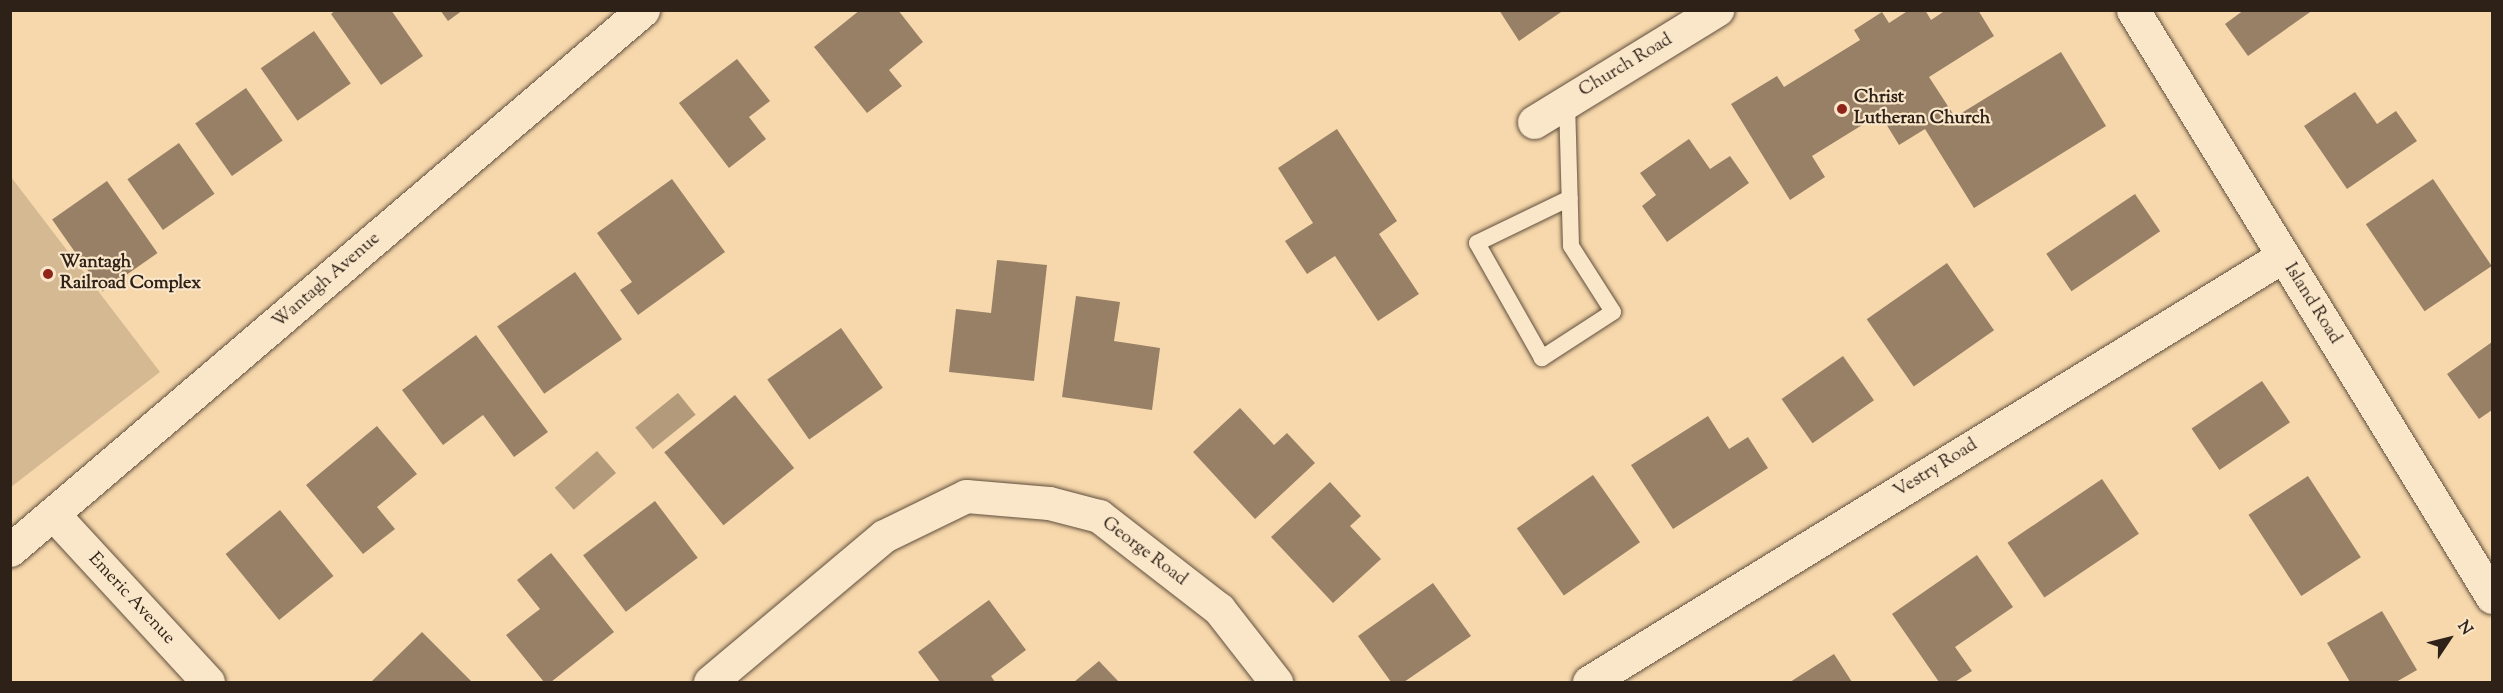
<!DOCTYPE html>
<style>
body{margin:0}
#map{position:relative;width:2503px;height:693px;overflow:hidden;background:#f7d8ac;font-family:"Sorts Mill Goudy",serif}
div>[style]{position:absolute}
.green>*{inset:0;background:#d5b993}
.water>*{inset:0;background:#b39a7a;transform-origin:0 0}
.building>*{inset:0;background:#978065;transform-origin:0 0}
.roads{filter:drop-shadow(0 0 2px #604f3d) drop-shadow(0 0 2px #604f3d)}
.lane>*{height:16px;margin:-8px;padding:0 8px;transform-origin:8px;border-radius:8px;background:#fae6c9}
.street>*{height:33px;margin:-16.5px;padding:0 16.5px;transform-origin:16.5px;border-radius:16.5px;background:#fae6c9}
.secondary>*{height:33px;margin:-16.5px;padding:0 16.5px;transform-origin:16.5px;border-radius:16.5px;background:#fae6c9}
.dots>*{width:16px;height:16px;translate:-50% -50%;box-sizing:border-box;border:3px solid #fae6c9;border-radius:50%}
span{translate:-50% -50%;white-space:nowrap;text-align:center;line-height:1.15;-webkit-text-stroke:4.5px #fae6c9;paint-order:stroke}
.street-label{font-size:18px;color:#2e2118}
.poi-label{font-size:18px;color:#2e2118;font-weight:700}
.left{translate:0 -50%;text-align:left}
.frame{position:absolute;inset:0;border:12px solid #2e2118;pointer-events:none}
.north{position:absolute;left:2419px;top:609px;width:60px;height:60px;-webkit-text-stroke:4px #fae6c9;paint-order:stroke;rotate:55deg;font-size:16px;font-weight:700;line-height:24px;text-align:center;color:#2e2118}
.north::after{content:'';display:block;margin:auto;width:21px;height:27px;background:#2e2118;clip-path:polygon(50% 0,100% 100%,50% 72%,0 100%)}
</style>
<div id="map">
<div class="green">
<i style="clip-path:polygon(11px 177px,160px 372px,11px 487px)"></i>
</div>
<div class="water">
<i style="left:678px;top:393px;width:28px;height:55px;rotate:51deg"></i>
<i style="left:597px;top:451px;width:29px;height:56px;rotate:49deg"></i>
</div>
<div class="building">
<i style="clip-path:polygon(336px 10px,391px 10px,423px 56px,381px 85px,331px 14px)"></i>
<i style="clip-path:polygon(440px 10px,463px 10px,448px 21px)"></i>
<i style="clip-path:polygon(860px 10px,898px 10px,923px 42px,889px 70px,902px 86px,867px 113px,814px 47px)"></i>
<i style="clip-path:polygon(1499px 10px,1564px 10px,1519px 41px)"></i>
<i style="clip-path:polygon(1909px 10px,1925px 10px,1931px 20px,1946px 10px,1978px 10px,1994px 36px,1929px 77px,1955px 117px,2061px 52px,2106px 126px,1974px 208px,1925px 129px,1899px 145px,1880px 114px,1812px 156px,1825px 177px,1790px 200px,1731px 104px,1777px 76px,1784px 87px,1860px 40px,1854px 30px,1882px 12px,1889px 23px)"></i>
<i style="clip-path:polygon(2244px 10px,2313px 10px,2248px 56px,2225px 24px)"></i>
<i style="left:314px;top:31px;width:64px;height:65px;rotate:55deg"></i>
<i style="clip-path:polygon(737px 59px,770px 101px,749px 117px,766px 139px,729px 168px,679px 103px)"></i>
<i style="left:246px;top:88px;width:64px;height:62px;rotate:55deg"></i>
<i style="clip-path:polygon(2355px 92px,2377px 124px,2396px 111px,2417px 141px,2347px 189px,2304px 126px)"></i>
<i style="clip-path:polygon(1337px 129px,1397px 221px,1379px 234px,1419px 294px,1378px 321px,1335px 256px,1307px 274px,1285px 241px,1313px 223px,1278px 168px)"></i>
<i style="clip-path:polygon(1689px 139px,1710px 169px,1730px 156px,1749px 183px,1667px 242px,1642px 206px,1656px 195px,1640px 173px)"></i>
<i style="left:179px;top:143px;width:62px;height:63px;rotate:55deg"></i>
<i style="clip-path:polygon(672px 179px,725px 252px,638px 315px,620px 290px,632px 282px,597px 233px)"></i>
<i style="left:2433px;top:179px;width:105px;height:81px;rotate:56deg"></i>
<i style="left:107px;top:181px;width:88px;height:67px;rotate:55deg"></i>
<i style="left:2135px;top:194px;width:45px;height:107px;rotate:56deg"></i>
<i style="clip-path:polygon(997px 260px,1047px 265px,1034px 381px,949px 372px,956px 309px,991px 313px)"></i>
<i style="left:1947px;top:263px;width:82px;height:98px;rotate:55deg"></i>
<i style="left:575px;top:272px;width:82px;height:95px;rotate:55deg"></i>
<i style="clip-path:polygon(1076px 296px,1120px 302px,1114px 341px,1160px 348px,1152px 410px,1062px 397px)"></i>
<i style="left:841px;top:328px;width:73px;height:90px;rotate:55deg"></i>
<i style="clip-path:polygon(476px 335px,548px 432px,514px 457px,483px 415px,443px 445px,402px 390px)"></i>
<i style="clip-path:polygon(2492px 342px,2492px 410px,2479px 419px,2447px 374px)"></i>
<i style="left:1843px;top:356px;width:54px;height:75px;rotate:55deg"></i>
<i style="left:2262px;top:381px;width:50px;height:85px;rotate:56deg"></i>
<i style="left:735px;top:395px;width:94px;height:91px;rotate:51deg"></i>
<i style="clip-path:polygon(1240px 408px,1274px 445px,1287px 433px,1315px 463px,1255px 519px,1193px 452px)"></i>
<i style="clip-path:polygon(1708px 416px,1729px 449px,1748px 437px,1768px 468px,1673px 529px,1631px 465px)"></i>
<i style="clip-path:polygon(377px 426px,417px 474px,377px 507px,395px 529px,363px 554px,306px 485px)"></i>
<i style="left:1593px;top:475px;width:82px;height:93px;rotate:55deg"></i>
<i style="left:2308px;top:476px;width:97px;height:71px;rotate:57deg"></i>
<i style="left:2102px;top:479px;width:66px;height:114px;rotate:56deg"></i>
<i style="clip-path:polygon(1330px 482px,1361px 516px,1350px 526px,1381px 559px,1333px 603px,1271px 537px)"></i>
<i style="left:655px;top:501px;width:71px;height:90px;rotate:53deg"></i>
<i style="left:280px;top:510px;width:85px;height:70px;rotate:51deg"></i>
<i style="clip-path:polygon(551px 553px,614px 632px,551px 682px,544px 682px,506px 635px,540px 609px,517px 580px)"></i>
<i style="clip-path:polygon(1977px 555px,2013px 607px,1955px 647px,1972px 671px,1955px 682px,1939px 682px,1892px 614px)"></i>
<i style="clip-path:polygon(1433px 583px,1471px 636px,1404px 682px,1391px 682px,1358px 636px)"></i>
<i style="clip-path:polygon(989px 600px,1026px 650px,991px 676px,995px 682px,940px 682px,918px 652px)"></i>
<i style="clip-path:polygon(2382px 611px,2417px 670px,2396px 682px,2350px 682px,2327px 643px)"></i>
<i style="clip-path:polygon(422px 632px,472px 682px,371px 682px)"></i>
<i style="clip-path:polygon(1834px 654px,1852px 682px,1790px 682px)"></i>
<i style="clip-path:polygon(1099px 661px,1119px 682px,1074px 682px)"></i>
</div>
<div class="roads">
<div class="lane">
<i style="left:1567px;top:102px;width:144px;rotate:88.4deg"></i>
<i style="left:1571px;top:246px;width:78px;rotate:57.5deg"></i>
<i style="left:1613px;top:312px;width:85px;rotate:147.1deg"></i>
<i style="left:1542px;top:358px;width:132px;rotate:-119.5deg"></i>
<i style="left:1477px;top:243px;width:103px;rotate:-25.8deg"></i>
</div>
<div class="street">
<i style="left:2133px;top:10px;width:688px;rotate:58.55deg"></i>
<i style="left:1534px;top:122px;width:215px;rotate:-31.5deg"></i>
<i style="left:54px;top:515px;width:227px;rotate:47.3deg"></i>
<i style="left:710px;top:682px;width:227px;rotate:-40deg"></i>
<i style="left:884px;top:536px;width:91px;rotate:-26deg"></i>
<i style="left:966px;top:496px;width:83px;rotate:4.8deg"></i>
<i style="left:1049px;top:503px;width:52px;rotate:14.6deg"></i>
<i style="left:1099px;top:516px;width:152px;rotate:37.8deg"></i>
<i style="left:1219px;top:609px;width:93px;rotate:52deg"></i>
<i style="left:1589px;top:682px;width:814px;rotate:-31.54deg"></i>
</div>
<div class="secondary">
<i style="left:10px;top:550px;width:832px;rotate:-40.47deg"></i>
</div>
</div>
<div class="dots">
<i style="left:1842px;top:109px;background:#8f2418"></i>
<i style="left:48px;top:274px;background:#8f2418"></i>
</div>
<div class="street-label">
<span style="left:1626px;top:66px;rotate:-31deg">Church Road</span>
<span style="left:327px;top:281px;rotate:-41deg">Wantagh Avenue</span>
<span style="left:2312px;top:304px;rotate:58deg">Island Road</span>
<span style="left:1936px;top:469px;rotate:-32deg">Vestry Road</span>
<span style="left:1144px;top:552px;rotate:37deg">George Road</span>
<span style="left:131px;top:599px;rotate:47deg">Emeric Avenue</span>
</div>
<div class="poi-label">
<span class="left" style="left:1854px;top:109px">Christ<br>Lutheran Church</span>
<span class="left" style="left:60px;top:274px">Wantagh<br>Railroad Complex</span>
</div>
<div class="frame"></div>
<div class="north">N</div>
</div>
